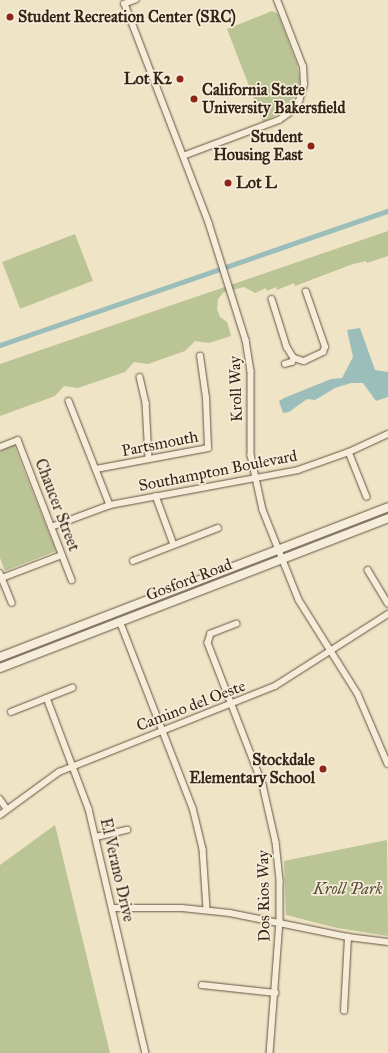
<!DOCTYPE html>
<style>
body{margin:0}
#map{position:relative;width:388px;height:1053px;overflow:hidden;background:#efe4c6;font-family:"IM FELL Great Primer",serif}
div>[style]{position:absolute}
.green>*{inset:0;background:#bbc494;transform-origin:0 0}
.water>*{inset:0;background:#9bbebb}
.canal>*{height:5px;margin:-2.5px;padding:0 2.5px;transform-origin:2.5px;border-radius:2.5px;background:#9bbebb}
.roads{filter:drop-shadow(0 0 1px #645440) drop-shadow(0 0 1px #645440)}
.street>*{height:5.5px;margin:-2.75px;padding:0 2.75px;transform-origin:2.75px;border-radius:2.75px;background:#f5edda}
.secondary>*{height:8px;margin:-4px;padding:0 4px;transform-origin:4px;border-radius:4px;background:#f5edda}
.dots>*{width:11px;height:11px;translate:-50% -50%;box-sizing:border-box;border:2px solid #f5edda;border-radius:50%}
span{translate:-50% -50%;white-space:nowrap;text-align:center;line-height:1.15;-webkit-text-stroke:3.5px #f5edda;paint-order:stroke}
.poi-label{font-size:16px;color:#362414;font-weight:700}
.left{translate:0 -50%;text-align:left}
.right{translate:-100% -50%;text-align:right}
.street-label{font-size:16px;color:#362414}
.park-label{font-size:16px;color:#574c34;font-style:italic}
</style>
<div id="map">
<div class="green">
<i style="clip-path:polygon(272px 11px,278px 14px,297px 64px,300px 81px,296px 95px,287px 109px,263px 122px,227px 29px)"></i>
<i style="clip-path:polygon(388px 231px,388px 256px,367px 263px,366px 261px,353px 264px,295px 286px,294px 283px,277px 290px,276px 287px,267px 291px,266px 288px,255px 293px,244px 287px,224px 292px,218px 299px,217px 309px,220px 317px,227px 322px,231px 336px,209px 343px,195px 341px,185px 351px,148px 364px,134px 362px,125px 372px,78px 388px,64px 386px,55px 396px,0 416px,0 364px)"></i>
<i style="left:75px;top:234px;width:50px;height:78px;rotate:69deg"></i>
<i style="clip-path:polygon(14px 445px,56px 551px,5px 571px,0 558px,0 451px)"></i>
<i style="clip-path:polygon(55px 825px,110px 1053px,0 1053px,0 865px)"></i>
<i style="clip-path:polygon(387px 840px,388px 936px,337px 928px,286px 915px,284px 861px)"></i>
</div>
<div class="water">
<i style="clip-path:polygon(360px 328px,375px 370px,388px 372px,388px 397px,376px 401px,363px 383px,351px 383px,335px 388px,315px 400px,307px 399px,289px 412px,283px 413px,279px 401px,284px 398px,331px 379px,342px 378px,353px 357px,347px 330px)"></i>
</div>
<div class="canal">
<i style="left:0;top:345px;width:410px;rotate:-19.1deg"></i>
</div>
<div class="roads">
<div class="street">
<i style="left:136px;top:0;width:12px;rotate:160deg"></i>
<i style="left:125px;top:4px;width:235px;rotate:69deg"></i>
<i style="left:209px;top:223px;width:123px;rotate:72.5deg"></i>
<i style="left:246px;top:340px;width:31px;rotate:81deg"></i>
<i style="left:251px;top:371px;width:84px;rotate:90deg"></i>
<i style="left:251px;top:455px;width:56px;rotate:77.7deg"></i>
<i style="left:263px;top:510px;width:97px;rotate:68.2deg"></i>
<i style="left:299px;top:600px;width:111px;rotate:57.9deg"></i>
<i style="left:358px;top:694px;width:76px;rotate:66.8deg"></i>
<i style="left:183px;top:156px;width:103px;rotate:-20.6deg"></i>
<i style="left:279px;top:120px;width:12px;rotate:-35deg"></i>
<i style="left:289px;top:113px;width:16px;rotate:-50deg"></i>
<i style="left:299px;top:101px;width:17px;rotate:-73deg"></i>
<i style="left:304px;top:85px;width:18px;rotate:-93deg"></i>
<i style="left:303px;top:67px;width:72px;rotate:-111.2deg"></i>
<i style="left:272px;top:299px;width:50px;rotate:72.6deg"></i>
<i style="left:287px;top:347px;width:13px;rotate:58deg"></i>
<i style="left:294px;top:358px;width:10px;rotate:17deg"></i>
<i style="left:304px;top:361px;width:21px;rotate:-25deg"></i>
<i style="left:323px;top:352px;width:5px;rotate:-68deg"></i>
<i style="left:325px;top:347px;width:58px;rotate:-109.1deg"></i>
<i style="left:285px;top:364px;width:7px;rotate:-16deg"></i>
<i style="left:292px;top:362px;width:4px;rotate:-63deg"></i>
<i style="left:140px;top:377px;width:27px;rotate:77deg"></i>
<i style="left:146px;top:403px;width:56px;rotate:86.9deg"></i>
<i style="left:69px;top:401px;width:112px;rotate:68.5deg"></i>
<i style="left:0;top:447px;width:19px;rotate:-21deg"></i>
<i style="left:18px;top:440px;width:150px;rotate:68.9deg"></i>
<i style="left:349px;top:452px;width:48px;rotate:68.2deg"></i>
<i style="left:96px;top:469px;width:114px;rotate:-10.6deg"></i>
<i style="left:208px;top:448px;width:50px;rotate:-92.3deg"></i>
<i style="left:206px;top:398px;width:42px;rotate:-98.1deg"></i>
<i style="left:156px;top:496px;width:52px;rotate:69.8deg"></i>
<i style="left:51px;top:527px;width:63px;rotate:-20.4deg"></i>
<i style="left:110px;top:505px;width:191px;rotate:-10.5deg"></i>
<i style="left:298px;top:470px;width:54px;rotate:-19.4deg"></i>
<i style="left:349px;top:452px;width:43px;rotate:-24.8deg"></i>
<i style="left:133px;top:561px;width:91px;rotate:-21.2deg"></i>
<i style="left:368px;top:570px;width:39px;rotate:59deg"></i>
<i style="left:0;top:573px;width:32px;rotate:68deg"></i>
<i style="left:2px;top:578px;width:64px;rotate:-21deg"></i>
<i style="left:120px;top:621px;width:201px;rotate:68.7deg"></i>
<i style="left:193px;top:808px;width:42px;rotate:76.3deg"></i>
<i style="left:203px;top:849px;width:61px;rotate:86.2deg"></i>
<i style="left:237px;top:624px;width:28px;rotate:159deg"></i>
<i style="left:211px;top:634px;width:9px;rotate:108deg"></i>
<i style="left:208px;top:643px;width:152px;rotate:68.8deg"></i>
<i style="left:263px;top:785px;width:58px;rotate:77.2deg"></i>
<i style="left:276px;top:842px;width:39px;rotate:84deg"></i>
<i style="left:280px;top:881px;width:40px;rotate:90deg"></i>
<i style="left:280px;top:921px;width:132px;rotate:94.3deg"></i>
<i style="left:47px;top:698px;width:119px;rotate:69.3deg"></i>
<i style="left:89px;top:809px;width:251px;rotate:76.9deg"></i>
<i style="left:11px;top:712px;width:66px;rotate:-21.5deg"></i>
<i style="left:0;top:799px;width:12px;rotate:55deg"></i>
<i style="left:0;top:815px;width:73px;rotate:-36.1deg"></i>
<i style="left:59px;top:772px;width:232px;rotate:-21.7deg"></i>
<i style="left:275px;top:686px;width:134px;rotate:-32.5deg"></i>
<i style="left:96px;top:837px;width:32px;rotate:-13deg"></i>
<i style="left:112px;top:908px;width:70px"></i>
<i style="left:182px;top:908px;width:48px;rotate:5.9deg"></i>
<i style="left:230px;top:913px;width:120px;rotate:11.5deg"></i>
<i style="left:348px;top:937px;width:40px;rotate:7.1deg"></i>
<i style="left:202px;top:985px;width:74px;rotate:6.2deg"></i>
<i style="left:344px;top:1011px;width:74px;rotate:-86.9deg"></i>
</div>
<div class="secondary">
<i style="left:0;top:657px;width:416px;rotate:-21.1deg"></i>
<i style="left:0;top:668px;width:416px;rotate:-21.1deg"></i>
</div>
</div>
<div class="dots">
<i style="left:10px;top:17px;background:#8f2418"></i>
<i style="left:180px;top:79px;background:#8f2418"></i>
<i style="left:194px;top:99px;background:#8f2418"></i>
<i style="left:311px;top:146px;background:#8f2418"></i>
<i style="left:228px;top:183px;background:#8f2418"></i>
<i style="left:323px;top:769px;background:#8f2418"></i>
</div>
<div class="poi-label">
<span class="left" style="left:18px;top:17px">Student Recreation Center (SRC)</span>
<span class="right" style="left:172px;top:79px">Lot K2</span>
<span class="left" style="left:202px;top:99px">California State<br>University Bakersfield</span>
<span class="right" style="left:303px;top:146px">Student<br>Housing East</span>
<span class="left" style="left:236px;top:183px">Lot L</span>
<span class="right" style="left:315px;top:769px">Stockdale<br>Elementary School</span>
</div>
<div class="street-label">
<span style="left:236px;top:389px;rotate:-92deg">Kroll Way</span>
<span style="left:160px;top:444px;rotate:-11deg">Partsmouth</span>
<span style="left:218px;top:471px;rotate:-11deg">Southampton Boulevard</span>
<span style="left:57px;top:505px;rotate:69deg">Chaucer Street</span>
<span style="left:189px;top:580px;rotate:-21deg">Gosford Road</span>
<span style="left:191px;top:706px;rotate:-21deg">Camino del Oeste</span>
<span style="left:117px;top:870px;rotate:77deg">El Verano Drive</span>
<span style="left:264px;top:896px;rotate:-91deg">Dos Rios Way</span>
</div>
<div class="park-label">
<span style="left:348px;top:889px">Kroll Park</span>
</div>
</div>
